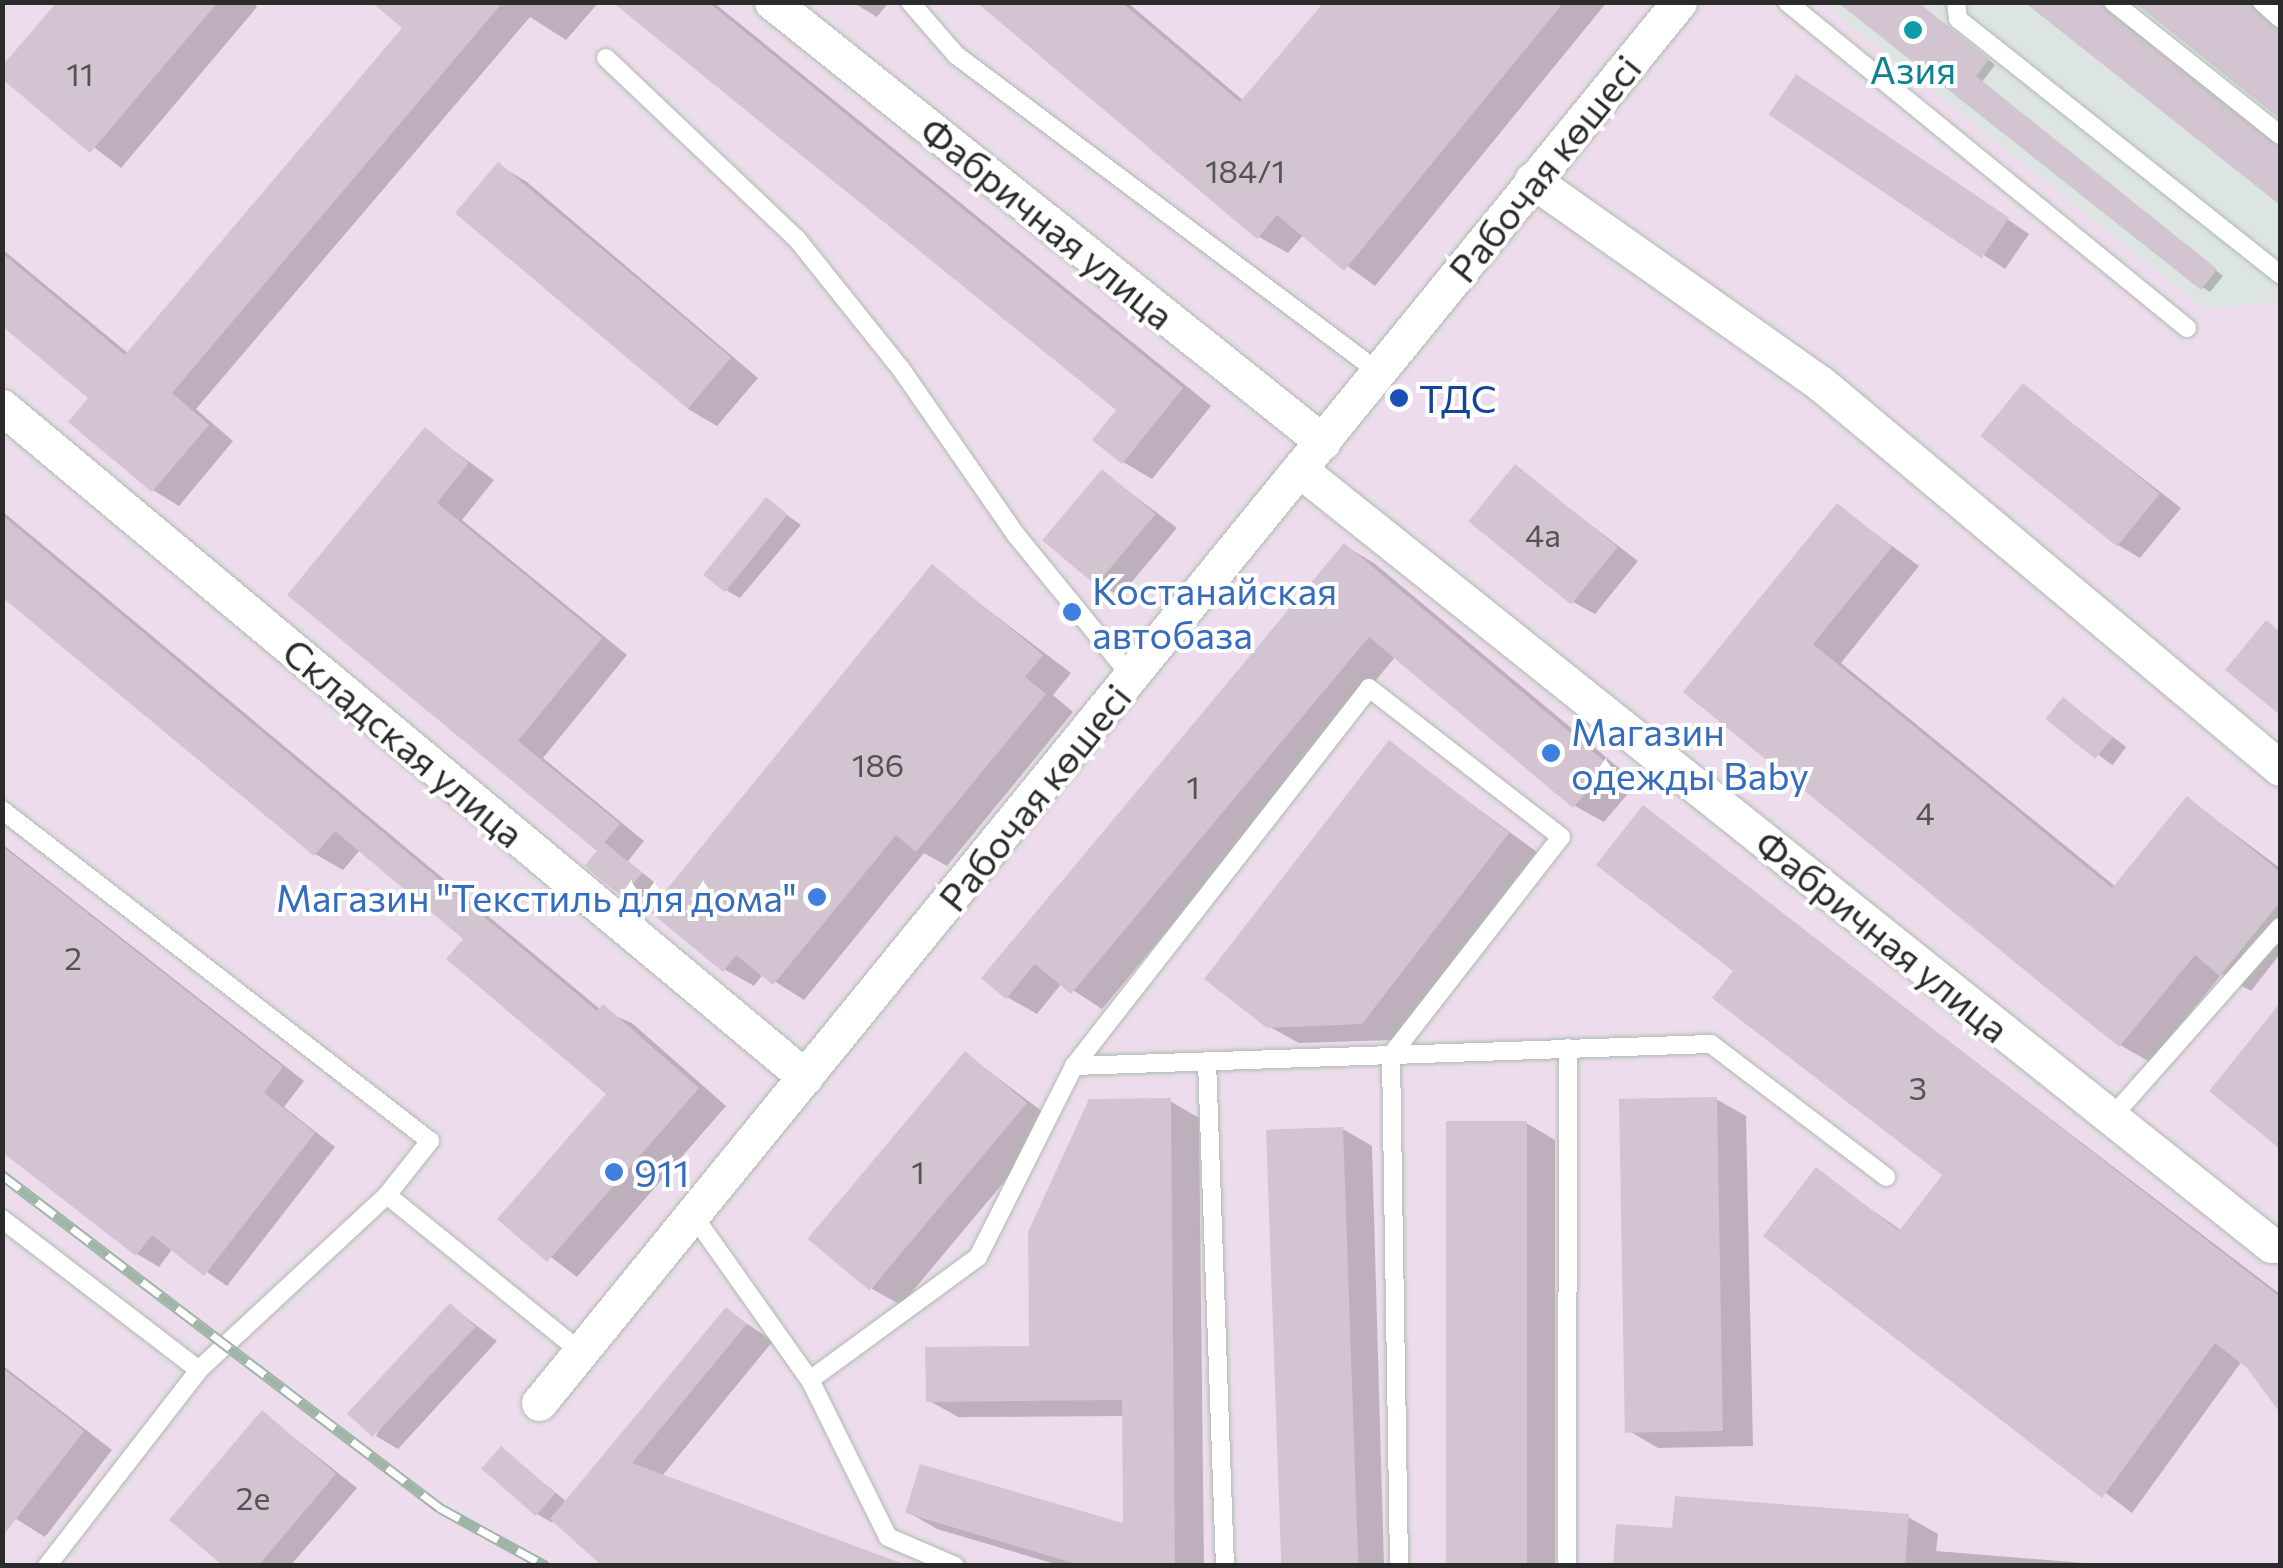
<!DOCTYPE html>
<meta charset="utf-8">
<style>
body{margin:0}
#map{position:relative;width:2283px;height:1568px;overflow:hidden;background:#edddec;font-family:Commissioner,sans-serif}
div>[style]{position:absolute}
.industrial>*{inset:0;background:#dde5e3}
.shadow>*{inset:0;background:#0003;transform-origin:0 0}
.building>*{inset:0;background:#d2c5d1;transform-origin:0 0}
.roads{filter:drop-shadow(0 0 2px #adbbb1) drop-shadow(0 0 2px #adbbb1)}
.service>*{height:18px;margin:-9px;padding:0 9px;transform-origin:9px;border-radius:9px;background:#fff}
.minor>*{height:35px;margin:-17.5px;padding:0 17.5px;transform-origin:17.5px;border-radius:17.5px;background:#fff}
.rail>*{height:11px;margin-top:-5.5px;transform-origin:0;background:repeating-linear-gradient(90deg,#fff 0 22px,#9fb5a7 0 44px);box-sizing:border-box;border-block:2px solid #9fb5a7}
.dots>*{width:28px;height:28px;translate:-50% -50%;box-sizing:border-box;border:5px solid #fff;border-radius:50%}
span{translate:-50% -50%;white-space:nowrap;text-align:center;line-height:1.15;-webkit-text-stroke:8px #fff;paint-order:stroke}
.number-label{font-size:32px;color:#555254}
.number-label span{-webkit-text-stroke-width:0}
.culture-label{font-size:38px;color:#0d838f}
.street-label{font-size:38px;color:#2b2b2b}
.transit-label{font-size:38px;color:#164399}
.left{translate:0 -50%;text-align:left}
.shop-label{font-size:38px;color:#366cbe}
.right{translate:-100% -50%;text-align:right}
.frame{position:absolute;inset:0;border:5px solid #2b2b2b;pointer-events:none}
</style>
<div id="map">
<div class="industrial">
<i style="clip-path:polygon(1823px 3px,2280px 3px,2280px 302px,2205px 309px)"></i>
</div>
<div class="shadow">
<i style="clip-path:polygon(60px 2px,252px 2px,257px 7px,121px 168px,2px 76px)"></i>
<i style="clip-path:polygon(375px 2px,599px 2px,566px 40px,530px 17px,196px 409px,233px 441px,179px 506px,153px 490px,92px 398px,2px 323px,2px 249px,129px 354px,405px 28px)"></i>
<i style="clip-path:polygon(616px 2px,713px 2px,1211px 406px,1152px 479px,1123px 462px,1119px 410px)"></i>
<i style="clip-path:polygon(852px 2px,889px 2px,877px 17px)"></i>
<i style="clip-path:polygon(979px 2px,1127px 2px,1244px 101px,1327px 2px,1607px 2px,1375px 286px,1304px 234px,1288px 253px,1259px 237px)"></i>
<i style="clip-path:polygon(1841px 2px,1916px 2px,1995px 65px,1982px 82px,2223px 276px,2210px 292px,2202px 287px)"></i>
<i style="clip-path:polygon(1818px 90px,2029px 234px,2005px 269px,1772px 114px)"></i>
<i style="clip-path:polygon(498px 165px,527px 182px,758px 378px,717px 426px,688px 409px)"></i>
<i style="clip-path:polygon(2024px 386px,2181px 508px,2140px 558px,2118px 545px)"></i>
<i style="clip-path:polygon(426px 430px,494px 480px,462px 520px,627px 655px,543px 758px,644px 841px,628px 861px,655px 883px,638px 903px,589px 866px,602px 850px,290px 595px)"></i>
<i style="clip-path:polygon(1515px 467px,1638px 561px,1595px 614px,1573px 602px)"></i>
<i style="clip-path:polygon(1103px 472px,1177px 528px,1120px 596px,1098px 584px)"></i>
<i style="clip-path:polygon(766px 500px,801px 525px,740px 598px,726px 590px)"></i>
<i style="clip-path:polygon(1838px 506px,1919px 566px,1841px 663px,2116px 887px,2188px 799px,2280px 868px,2280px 954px,2251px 991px,2222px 974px,2150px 1062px,2120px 1045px,1687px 692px)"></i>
<i style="clip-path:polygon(2px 511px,601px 1010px,632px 1023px,726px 1106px,577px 1277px,501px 1219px,610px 1094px,466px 938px,360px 850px,343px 870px,315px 854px,2px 593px)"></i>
<i style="clip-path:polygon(1345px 546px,1374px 563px,1637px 783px,1604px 822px,1575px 806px,1396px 656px,1102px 1009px,1062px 983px,1037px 1014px,1007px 997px)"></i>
<i style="clip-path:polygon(933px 568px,1071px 673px,1053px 695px,1073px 712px,947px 866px,924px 853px,804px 1000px,763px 974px,754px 986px,724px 969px)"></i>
<i style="left:2064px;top:700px;width:78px;height:23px;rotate:37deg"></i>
<i style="clip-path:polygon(1390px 744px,1537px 852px,1392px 1040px,1299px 1043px,1268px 1026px)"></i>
<i style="clip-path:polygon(1643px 808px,2280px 1294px,2280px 1409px,2242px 1361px,2132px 1513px,1766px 1235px,1816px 1171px,1902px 1231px,1946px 1175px,1736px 970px)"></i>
<i style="clip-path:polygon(2px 844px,304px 1081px,284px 1107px,335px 1147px,227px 1286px,173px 1248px,159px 1267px,137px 1254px,2px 1148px)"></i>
<i style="clip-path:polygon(2280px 1007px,2280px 1146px,2212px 1090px)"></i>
<i style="clip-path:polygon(966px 1054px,1055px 1121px,901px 1305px,872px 1289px)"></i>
<i style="clip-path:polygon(1716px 1099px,1746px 1116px,1753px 1446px,1658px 1448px,1629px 1431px)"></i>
<i style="clip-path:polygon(1170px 1101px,1199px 1118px,1204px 1566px,1062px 1566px,937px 1529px,908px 1512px,1125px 1526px,1124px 1416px,958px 1417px,928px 1400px,1032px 1349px)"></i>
<i style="clip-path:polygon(1526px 1123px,1555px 1140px,1555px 1566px,1448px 1566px)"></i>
<i style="clip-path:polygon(1343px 1129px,1372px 1146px,1384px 1566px,1281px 1566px)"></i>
<i style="clip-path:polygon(451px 1306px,497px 1341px,398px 1449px,376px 1436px)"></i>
<i style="clip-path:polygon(726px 1310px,773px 1341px,662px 1476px,902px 1566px,551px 1522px,537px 1514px,502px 1449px,567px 1502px)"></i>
<i style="clip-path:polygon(2px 1365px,112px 1450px,45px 1537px,2px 1510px)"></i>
<i style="clip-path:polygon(263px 1413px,357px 1488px,290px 1566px,227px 1566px)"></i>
<i style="clip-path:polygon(1908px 1517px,1938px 1534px,1936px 1551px,2122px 1566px,1616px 1566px,1675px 1531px)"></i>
</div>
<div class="building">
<i style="clip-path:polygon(57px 2px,218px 2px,90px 153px,2px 79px,2px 66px)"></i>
<i style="clip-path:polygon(371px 2px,503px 2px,172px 393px,209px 425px,152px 492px,68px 422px,88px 398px,2px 326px,2px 253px,125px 355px,402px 28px)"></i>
<i style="clip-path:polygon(612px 2px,708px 2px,1183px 388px,1122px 464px,1092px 440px,1116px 410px)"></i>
<i style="clip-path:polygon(976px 2px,1121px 2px,1240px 102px,1324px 2px,1564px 2px,1344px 271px,1277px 215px,1257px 239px)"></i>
<i style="clip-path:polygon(1837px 2px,1918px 2px,1989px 59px,1976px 76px,2217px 269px,2201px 290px)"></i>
<i style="clip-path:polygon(2024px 2px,2101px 2px,2280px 147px,2280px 205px)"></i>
<i style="clip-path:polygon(2134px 2px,2250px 2px,2280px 30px,2280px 119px)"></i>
<i style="left:1796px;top:74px;width:257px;height:49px;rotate:34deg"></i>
<i style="left:498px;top:162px;width:304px;height:67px;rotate:40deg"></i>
<i style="left:2023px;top:383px;width:176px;height:68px;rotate:39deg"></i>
<i style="clip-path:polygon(425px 427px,469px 463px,437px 503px,602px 638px,518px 741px,620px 824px,597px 851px,287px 595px)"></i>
<i style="left:1515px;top:464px;width:132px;height:74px;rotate:39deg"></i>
<i style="left:1102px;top:469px;width:70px;height:93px;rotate:40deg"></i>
<i style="left:766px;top:497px;width:28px;height:100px;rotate:39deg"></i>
<i style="clip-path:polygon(1837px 503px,1892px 547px,1813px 644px,2112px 888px,2187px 796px,2280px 872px,2280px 902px,2220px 976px,2195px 955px,2119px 1047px,1683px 692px)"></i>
<i style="clip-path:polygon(2px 515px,597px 1011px,603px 1004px,699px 1088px,547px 1262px,497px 1219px,606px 1094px,446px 959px,463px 939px,335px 831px,314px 856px,2px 597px)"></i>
<i style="clip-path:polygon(1344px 543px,1609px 765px,1573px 808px,1369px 637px,1071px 994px,1035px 964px,1006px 999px,981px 978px)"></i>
<i style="clip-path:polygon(932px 564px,1043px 655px,1025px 677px,1046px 694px,916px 852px,896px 835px,773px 985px,736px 955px,723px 972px,649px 911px)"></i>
<i style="clip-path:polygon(2266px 620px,2280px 632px,2280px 715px,2225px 670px)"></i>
<i style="left:2063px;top:697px;width:64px;height:28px;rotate:39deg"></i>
<i style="clip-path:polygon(1389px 740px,1509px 833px,1362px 1024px,1267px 1028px,1204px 979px)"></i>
<i style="clip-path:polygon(1643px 805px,2280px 1297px,2280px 1413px,2247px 1368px,2215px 1343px,2102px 1498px,1763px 1236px,1816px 1167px,1899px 1231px,1942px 1175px,1712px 998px,1733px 971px,1596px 865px)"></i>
<i style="left:604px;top:842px;width:49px;height:31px;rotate:39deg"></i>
<i style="clip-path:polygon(2px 846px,283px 1067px,264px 1093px,315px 1133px,204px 1276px,152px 1235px,136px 1256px,2px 1152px)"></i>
<i style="clip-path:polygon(2280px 1003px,2280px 1149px,2209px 1091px)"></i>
<i style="left:965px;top:1051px;width:81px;height:245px;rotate:40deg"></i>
<i style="left:1717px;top:1097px;width:334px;height:98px;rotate:89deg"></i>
<i style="clip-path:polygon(1171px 1098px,1175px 1566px,1083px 1566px,905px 1513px,920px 1464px,1123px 1523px,1122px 1400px,926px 1402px,925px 1347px,1029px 1346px,1028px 1232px,1089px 1099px)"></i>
<i style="left:1446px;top:1121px;width:81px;height:445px"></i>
<i style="left:1343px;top:1127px;width:439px;height:77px;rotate:88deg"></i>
<i style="left:450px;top:1303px;width:35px;height:151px;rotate:43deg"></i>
<i style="clip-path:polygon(726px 1307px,747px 1324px,632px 1463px,909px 1566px,602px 1566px,550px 1519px)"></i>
<i style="clip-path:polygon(2px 1368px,84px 1431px,2px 1537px)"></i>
<i style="clip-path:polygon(262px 1410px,336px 1474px,258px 1566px,223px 1566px,169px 1520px)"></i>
<i style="left:501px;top:1446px;width:72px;height:30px;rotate:41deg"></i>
<i style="clip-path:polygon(1675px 1496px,1909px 1514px,1905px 1566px,1613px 1566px,1616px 1524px,1672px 1528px)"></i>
</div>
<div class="roads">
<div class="service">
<i style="left:910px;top:2px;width:70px;rotate:49deg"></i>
<i style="left:956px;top:55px;width:530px;rotate:36.87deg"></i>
<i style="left:1787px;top:2px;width:516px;rotate:39.18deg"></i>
<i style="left:1956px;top:2px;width:17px;rotate:83deg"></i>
<i style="left:1958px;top:19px;width:411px;rotate:38.4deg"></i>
<i style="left:2113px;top:2px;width:213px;rotate:38.5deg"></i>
<i style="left:2262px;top:2px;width:24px;rotate:42deg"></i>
<i style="left:606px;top:58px;width:262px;rotate:43.5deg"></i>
<i style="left:796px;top:238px;width:168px;rotate:51.3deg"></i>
<i style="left:901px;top:369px;width:202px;rotate:55.3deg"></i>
<i style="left:1016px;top:535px;width:183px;rotate:50.8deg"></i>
<i style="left:2px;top:810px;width:541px;rotate:37.72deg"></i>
<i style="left:430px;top:1141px;width:69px;rotate:128.5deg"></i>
<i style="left:387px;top:1195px;width:257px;rotate:137.1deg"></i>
<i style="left:199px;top:1370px;width:248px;rotate:127.8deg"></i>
<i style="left:1207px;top:1061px;width:505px;rotate:87.96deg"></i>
<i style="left:1074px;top:1066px;width:637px;rotate:-1.98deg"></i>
<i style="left:1711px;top:1044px;width:220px;rotate:37.2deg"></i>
<i style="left:2111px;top:1118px;width:255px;rotate:-48.5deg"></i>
<i style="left:387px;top:1195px;width:250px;rotate:39deg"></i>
<i style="left:693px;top:1215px;width:202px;rotate:54.7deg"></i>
<i style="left:810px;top:1380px;width:175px;rotate:63.6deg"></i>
<i style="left:888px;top:1537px;width:73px;rotate:23.4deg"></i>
<i style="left:2px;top:1219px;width:248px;rotate:37.5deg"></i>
<i style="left:810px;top:1380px;width:208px;rotate:-36.2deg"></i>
<i style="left:978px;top:1257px;width:214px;rotate:-63.3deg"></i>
<i style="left:1074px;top:1066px;width:479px;rotate:-52deg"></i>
<i style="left:1369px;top:688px;width:243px;rotate:37.8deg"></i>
<i style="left:1561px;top:837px;width:276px;rotate:127.9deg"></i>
<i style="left:1391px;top:1055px;width:511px;rotate:89.1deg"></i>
<i style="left:1567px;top:1566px;width:518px;rotate:-89.89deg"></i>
</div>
<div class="minor">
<i style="left:772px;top:2px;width:705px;rotate:38.61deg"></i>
<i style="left:1532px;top:180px;width:352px;rotate:35.2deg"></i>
<i style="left:1820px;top:383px;width:600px;rotate:39.93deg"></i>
<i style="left:2px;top:407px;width:1046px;rotate:39.84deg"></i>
<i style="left:1300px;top:470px;width:1242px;rotate:38.59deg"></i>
<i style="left:2271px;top:1245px;width:9px"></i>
<i style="left:539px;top:1403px;width:1806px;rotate:-50.86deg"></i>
</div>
</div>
<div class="rail">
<i style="left:2px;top:1175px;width:550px;rotate:37.24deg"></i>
<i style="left:440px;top:1508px;width:121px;rotate:28.7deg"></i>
</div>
<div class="dots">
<i style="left:1913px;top:30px;background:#0f9aa8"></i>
<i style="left:1399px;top:398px;background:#1a4fb4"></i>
<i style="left:1072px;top:612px;background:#3f7fe0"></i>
<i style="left:1551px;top:753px;background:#3f7fe0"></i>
<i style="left:817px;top:897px;background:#3f7fe0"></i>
<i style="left:614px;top:1172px;background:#3f7fe0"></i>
</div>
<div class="number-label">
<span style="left:80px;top:73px">11</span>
<span style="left:1245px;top:170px">184/1</span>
<span style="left:1543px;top:534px">4а</span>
<span style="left:878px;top:764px">186</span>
<span style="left:1193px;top:786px">1</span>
<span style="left:1925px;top:812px">4</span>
<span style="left:73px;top:957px">2</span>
<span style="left:1918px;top:1087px">3</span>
<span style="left:918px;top:1171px">1</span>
<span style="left:253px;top:1497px">2е</span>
</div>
<div class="culture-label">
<span style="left:1913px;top:69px">Азия</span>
</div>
<div class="street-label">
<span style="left:1544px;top:168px;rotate:-51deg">Рабочая көшесі</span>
<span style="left:1048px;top:222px;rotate:39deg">Фабричная улица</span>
<span style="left:404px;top:742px;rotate:40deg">Складская улица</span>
<span style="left:1034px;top:797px;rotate:-51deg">Рабочая көшесі</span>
<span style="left:1883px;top:935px;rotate:39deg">Фабричная улица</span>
</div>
<div class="transit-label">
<span class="left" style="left:1419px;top:398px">ТДС</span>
</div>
<div class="shop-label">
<span class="left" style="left:1092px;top:612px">Костанайская<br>автобаза</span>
<span class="left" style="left:1571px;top:753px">Магазин<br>одежды Baby</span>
<span class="right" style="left:797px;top:897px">Магазин "Текстиль для дома"</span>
<span class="left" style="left:634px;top:1172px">911</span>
</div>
<div class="frame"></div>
</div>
